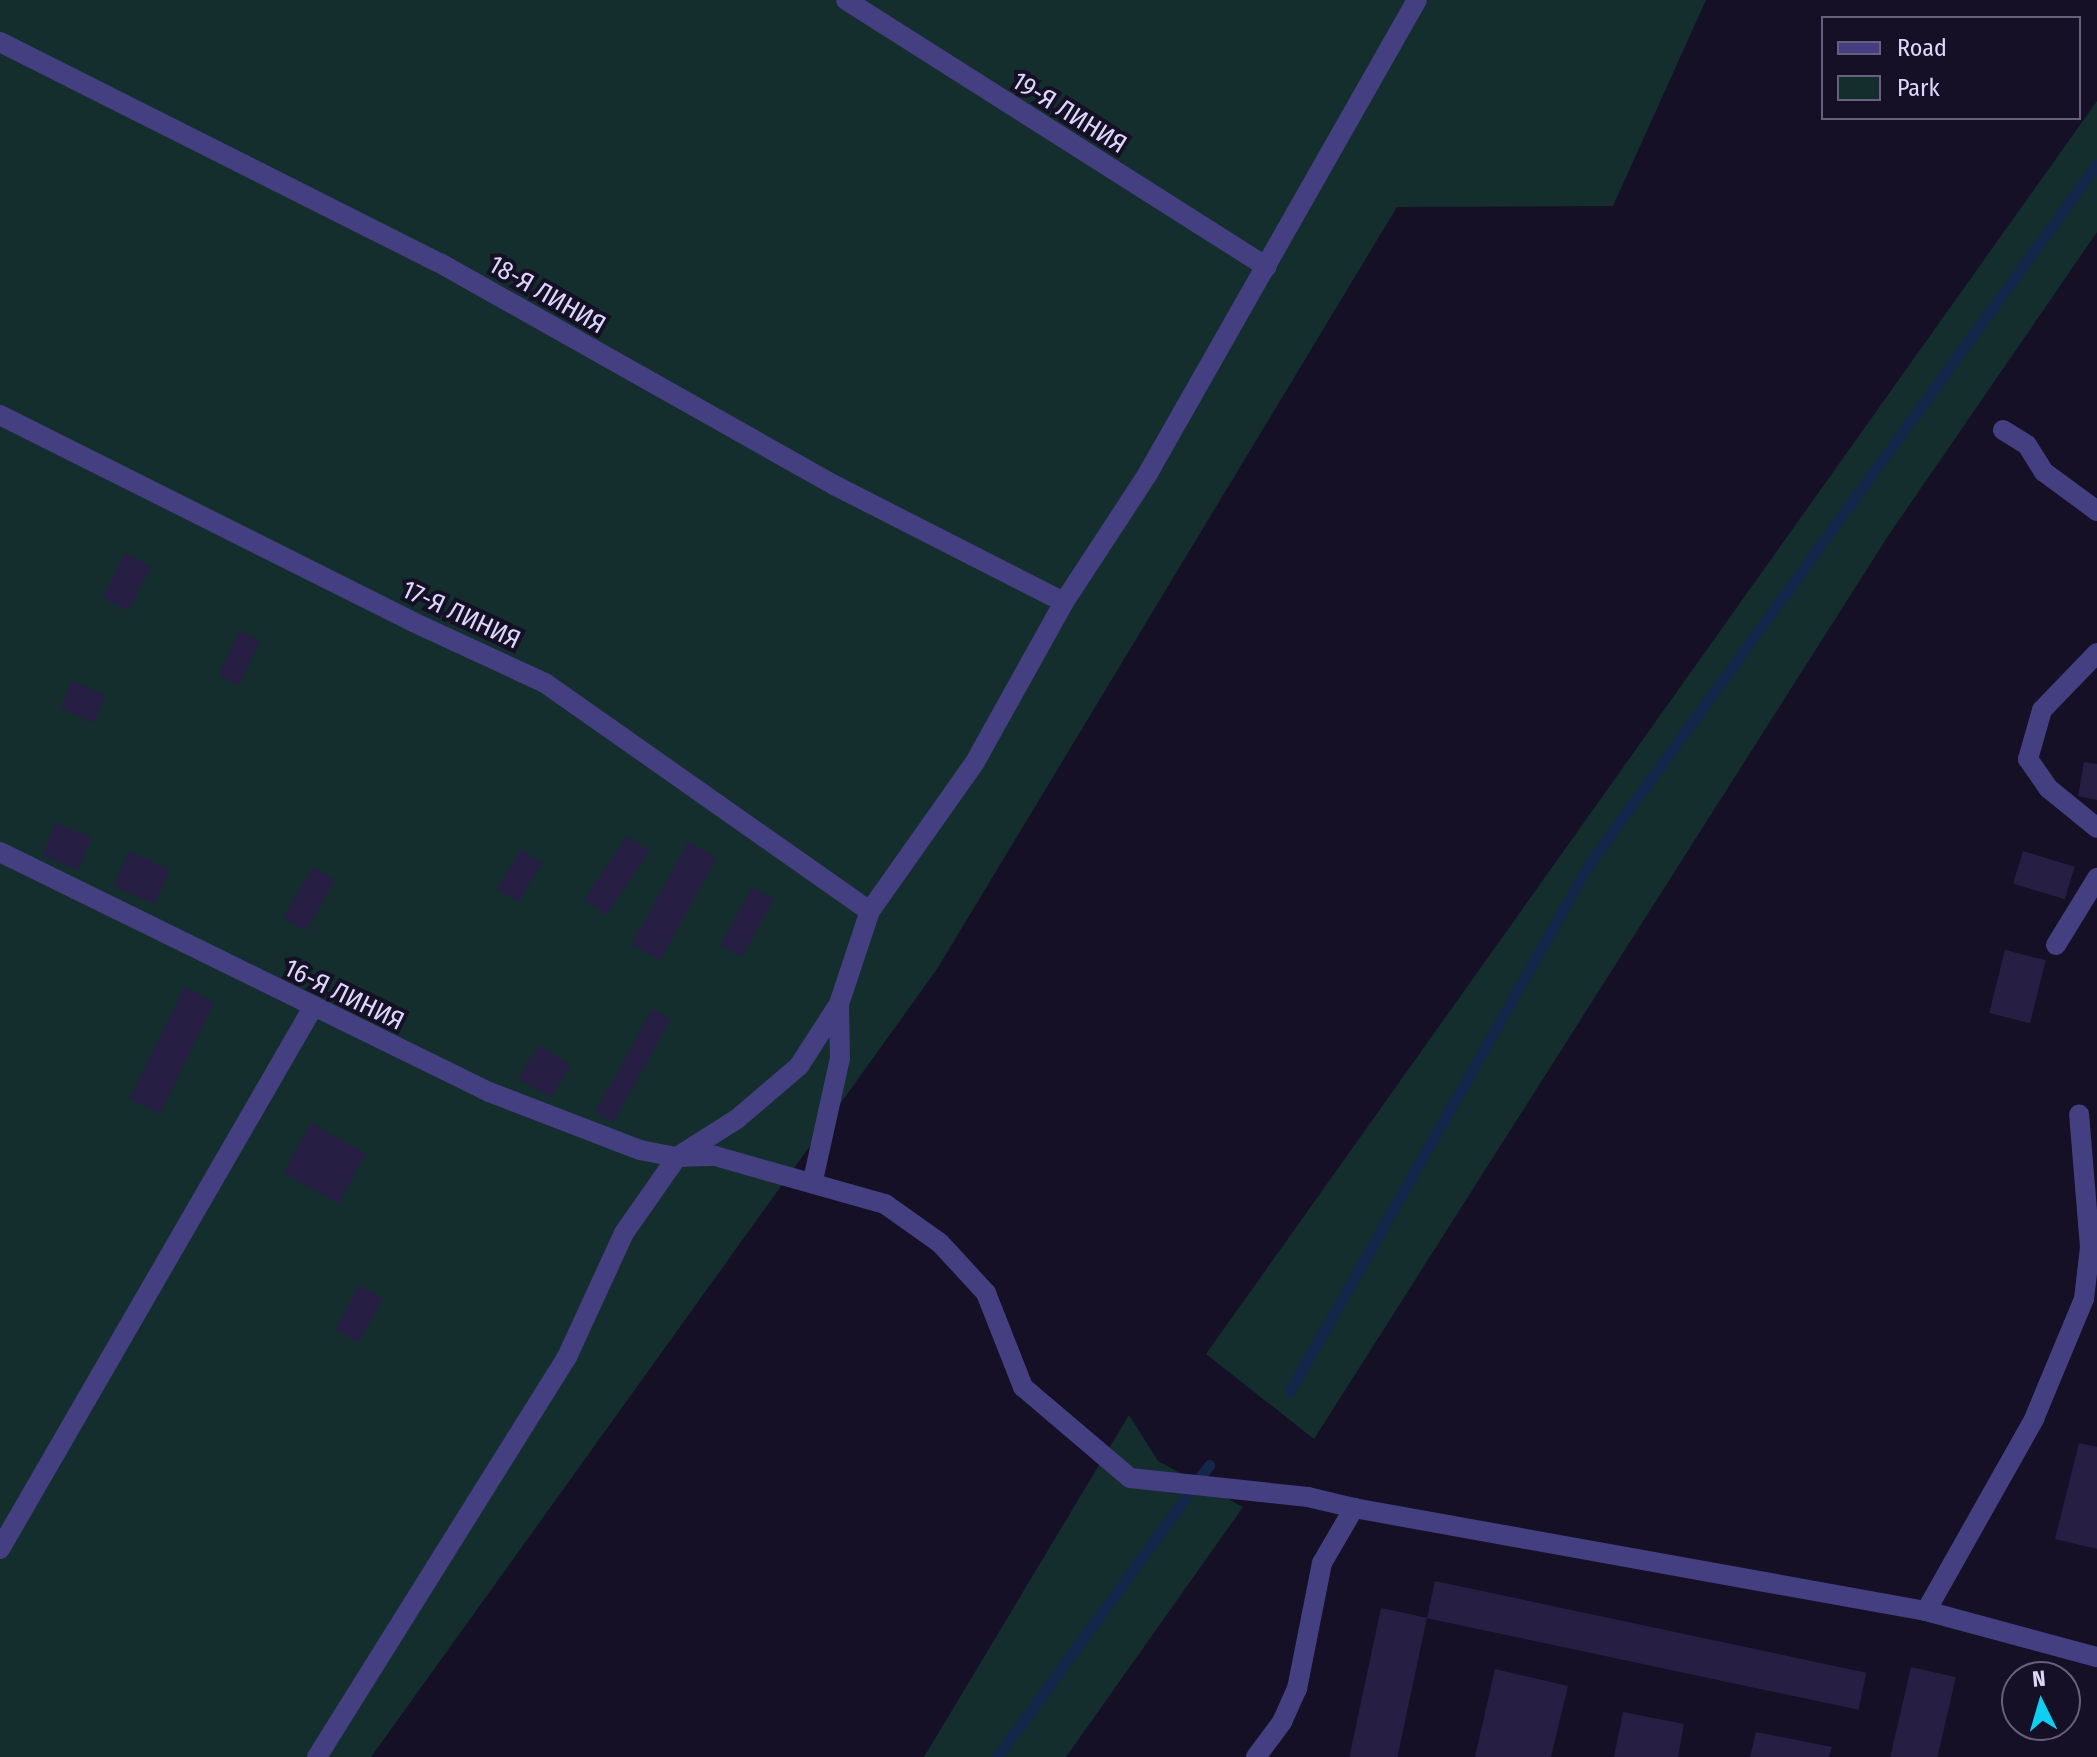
<!DOCTYPE html>
<meta charset="utf-8">
<style>
body{margin:0}
#map{position:relative;width:2097px;height:1757px;overflow:hidden;background:#151025;font-family:"Fira Sans Condensed",sans-serif}
div>[style]{position:absolute}
.green>*{inset:0;background:#142e2e}
.stream>*{height:11px;margin:-5.5px;padding:0 5.5px;transform-origin:5.5px;border-radius:5.5px;background:#14274b}
.building>*{inset:0;background:#271e44;transform-origin:0 0}
.street>*{height:20px;margin:-10px;padding:0 10px;transform-origin:10px;border-radius:10px;background:#443f80}
span{translate:-50% -50%;white-space:nowrap;text-align:center;line-height:1.15;-webkit-text-stroke:8px #151025;paint-order:stroke}
.street-label{font-size:26px;color:#ddd7fc}
.legend{position:absolute;left:1821px;top:16px;width:260px;height:104px;box-sizing:border-box;background:#151025;border:2px solid #65607b;margin:0;padding:10px 14px;list-style:none;font-size:24px;color:#ddd7fc}
.legend li{display:flex;align-items:center;gap:16px;height:40px}
.legend b{width:40px;border:2px solid #65607b}
.north{position:absolute;left:2001px;top:1661px;width:80px;height:80px;box-sizing:border-box;background:#151025;border:2px solid #65607b;border-radius:50%;rotate:355deg;font-size:22px;font-weight:700;line-height:32px;text-align:center;color:#ddd7fc}
.north::after{content:'';display:block;margin:auto;width:28px;height:36px;background:#10ceef;clip-path:polygon(50% 0,100% 100%,50% 72%,0 100%)}
</style>
<div id="map">
<div class="green">
<i style="clip-path:polygon(0 0,1706px 0,1613px 206px,1397px 207px,937px 969px,371px 1757px,0 1757px)"></i>
<i style="clip-path:polygon(2097px 101px,2097px 232px,1888px 536px,1314px 1439px,1206px 1354px)"></i>
<i style="clip-path:polygon(1129px 1415px,1158px 1461px,1243px 1507px,1066px 1757px,924px 1757px)"></i>
</div>
<div class="stream">
<i style="left:1290px;top:1391px;width:606px;rotate:-60.43deg"></i>
<i style="left:1589px;top:864px;width:865px;rotate:-54.03deg"></i>
<i style="left:997px;top:1757px;width:361px;rotate:-54deg"></i>
</div>
<div class="building">
<i style="left:125px;top:553px;width:29px;height:50px;rotate:27deg"></i>
<i style="left:239px;top:631px;width:23px;height:49px;rotate:25deg"></i>
<i style="left:72px;top:681px;width:37px;height:29px;rotate:24deg"></i>
<i style="clip-path:polygon(2084px 762px,2097px 764px,2097px 800px,2078px 796px)"></i>
<i style="left:55px;top:823px;width:39px;height:35px;rotate:21deg"></i>
<i style="left:627px;top:836px;width:27px;height:77px;rotate:34deg"></i>
<i style="left:688px;top:842px;width:33px;height:117px;rotate:29deg"></i>
<i style="left:521px;top:850px;width:25px;height:46px;rotate:32deg"></i>
<i style="left:129px;top:851px;width:45px;height:38px;rotate:24deg"></i>
<i style="left:2023px;top:851px;width:54px;height:34px;rotate:17deg"></i>
<i style="left:312px;top:867px;width:26px;height:59px;rotate:29deg"></i>
<i style="left:752px;top:887px;width:25px;height:66px;rotate:29deg"></i>
<i style="left:2005px;top:950px;width:42px;height:65px;rotate:14deg"></i>
<i style="left:184px;top:987px;width:34px;height:124px;rotate:26deg"></i>
<i style="left:652px;top:1009px;width:21px;height:118px;rotate:29deg"></i>
<i style="left:539px;top:1045px;width:38px;height:39px;rotate:33deg"></i>
<i style="left:311px;top:1123px;width:63px;height:57px;rotate:29deg"></i>
<i style="left:359px;top:1285px;width:27px;height:51px;rotate:28deg"></i>
<i style="clip-path:polygon(2079px 1443px,2097px 1447px,2097px 1549px,2055px 1539px)"></i>
<i style="left:1435px;top:1581px;width:441px;height:38px;rotate:12deg"></i>
<i style="left:1381px;top:1608px;width:47px;height:153px;rotate:12deg"></i>
<i style="left:1911px;top:1667px;width:46px;height:92px;rotate:13deg"></i>
<i style="clip-path:polygon(1495px 1669px,1568px 1686px,1551px 1757px,1475px 1757px)"></i>
<i style="clip-path:polygon(1623px 1712px,1684px 1724px,1678px 1757px,1614px 1757px)"></i>
<i style="clip-path:polygon(1756px 1732px,1832px 1747px,1829px 1757px,1750px 1757px)"></i>
</div>
<div class="street">
<i style="left:846px;top:0;width:498px;rotate:32.4deg"></i>
<i style="left:0;top:42px;width:492px;rotate:26.7deg"></i>
<i style="left:440px;top:263px;width:452px;rotate:29.4deg"></i>
<i style="left:834px;top:485px;width:258px;rotate:27deg"></i>
<i style="left:0;top:415px;width:462px;rotate:26.6deg"></i>
<i style="left:413px;top:622px;width:145px;rotate:24.8deg"></i>
<i style="left:545px;top:683px;width:397px;rotate:35.1deg"></i>
<i style="left:2003px;top:430px;width:28px;rotate:32deg"></i>
<i style="left:2027px;top:445px;width:32px;rotate:58deg"></i>
<i style="left:2044px;top:472px;width:66px;rotate:36.3deg"></i>
<i style="left:2097px;top:653px;width:79px;rotate:134deg"></i>
<i style="left:2042px;top:710px;width:51px;rotate:105.9deg"></i>
<i style="left:2028px;top:759px;width:35px;rotate:55deg"></i>
<i style="left:2048px;top:788px;width:63px;rotate:39.2deg"></i>
<i style="left:0;top:852px;width:545px;rotate:26.14deg"></i>
<i style="left:489px;top:1092px;width:162px;rotate:21deg"></i>
<i style="left:640px;top:1150px;width:38px;rotate:11deg"></i>
<i style="left:677px;top:1157px;width:38px;rotate:-2deg"></i>
<i style="left:715px;top:1156px;width:177px;rotate:15.8deg"></i>
<i style="left:885px;top:1204px;width:67px;rotate:35.3deg"></i>
<i style="left:940px;top:1243px;width:68px;rotate:47.4deg"></i>
<i style="left:986px;top:1293px;width:101px;rotate:68.5deg"></i>
<i style="left:1023px;top:1387px;width:140px;rotate:40.4deg"></i>
<i style="left:1130px;top:1478px;width:179px;rotate:6.1deg"></i>
<i style="left:1308px;top:1497px;width:47px;rotate:13.4deg"></i>
<i style="left:2056px;top:945px;width:79px;rotate:-58.5deg"></i>
<i style="left:813px;top:1180px;width:125px;rotate:-77.5deg"></i>
<i style="left:840px;top:1058px;width:54px;rotate:-91.1deg"></i>
<i style="left:839px;top:1004px;width:98px;rotate:-71.6deg"></i>
<i style="left:870px;top:911px;width:182px;rotate:-54.8deg"></i>
<i style="left:975px;top:762px;width:183px;rotate:-60.9deg"></i>
<i style="left:1064px;top:602px;width:152px;rotate:-56.8deg"></i>
<i style="left:1147px;top:475px;width:546px;rotate:-60.39deg"></i>
<i style="left:0;top:1549px;width:624px;rotate:-59.98deg"></i>
<i style="left:1926px;top:1611px;width:220px;rotate:-60.6deg"></i>
<i style="left:2034px;top:1419px;width:130px;rotate:-67.4deg"></i>
<i style="left:2084px;top:1299px;width:52px;rotate:-83.4deg"></i>
<i style="left:2090px;top:1247px;width:133px;rotate:-94.7deg"></i>
<i style="left:317px;top:1757px;width:472px;rotate:-58deg"></i>
<i style="left:567px;top:1357px;width:136px;rotate:-65.3deg"></i>
<i style="left:624px;top:1233px;width:93px;rotate:-55.1deg"></i>
<i style="left:677px;top:1157px;width:71px;rotate:-32.3deg"></i>
<i style="left:737px;top:1119px;width:82px;rotate:-40.5deg"></i>
<i style="left:799px;top:1066px;width:74px;rotate:-57.2deg"></i>
<i style="left:1256px;top:1757px;width:44px;rotate:-53.4deg"></i>
<i style="left:1282px;top:1722px;width:36px;rotate:-66deg"></i>
<i style="left:1297px;top:1689px;width:128px;rotate:-78.8deg"></i>
<i style="left:1322px;top:1563px;width:64px;rotate:-59.8deg"></i>
<i style="left:1354px;top:1508px;width:581px;rotate:10.21deg"></i>
<i style="left:1926px;top:1611px;width:177px;rotate:15.1deg"></i>
</div>
<div class="street-label">
<span style="left:1069px;top:113px;rotate:32deg">19-Я ЛИНИЯ</span>
<span style="left:547px;top:295px;rotate:30deg">18-Я ЛИНИЯ</span>
<span style="left:461px;top:615px;rotate:25deg">17-Я ЛИНИЯ</span>
<span style="left:344px;top:995px;rotate:26deg">16-Я ЛИНИЯ</span>
</div>
<ul class="legend">
<li><b style="height:10px;background:#443f80"></b>Road</li>
<li><b style="height:22px;background:#142e2e"></b>Park</li>
</ul>
<div class="north">N</div>
</div>
